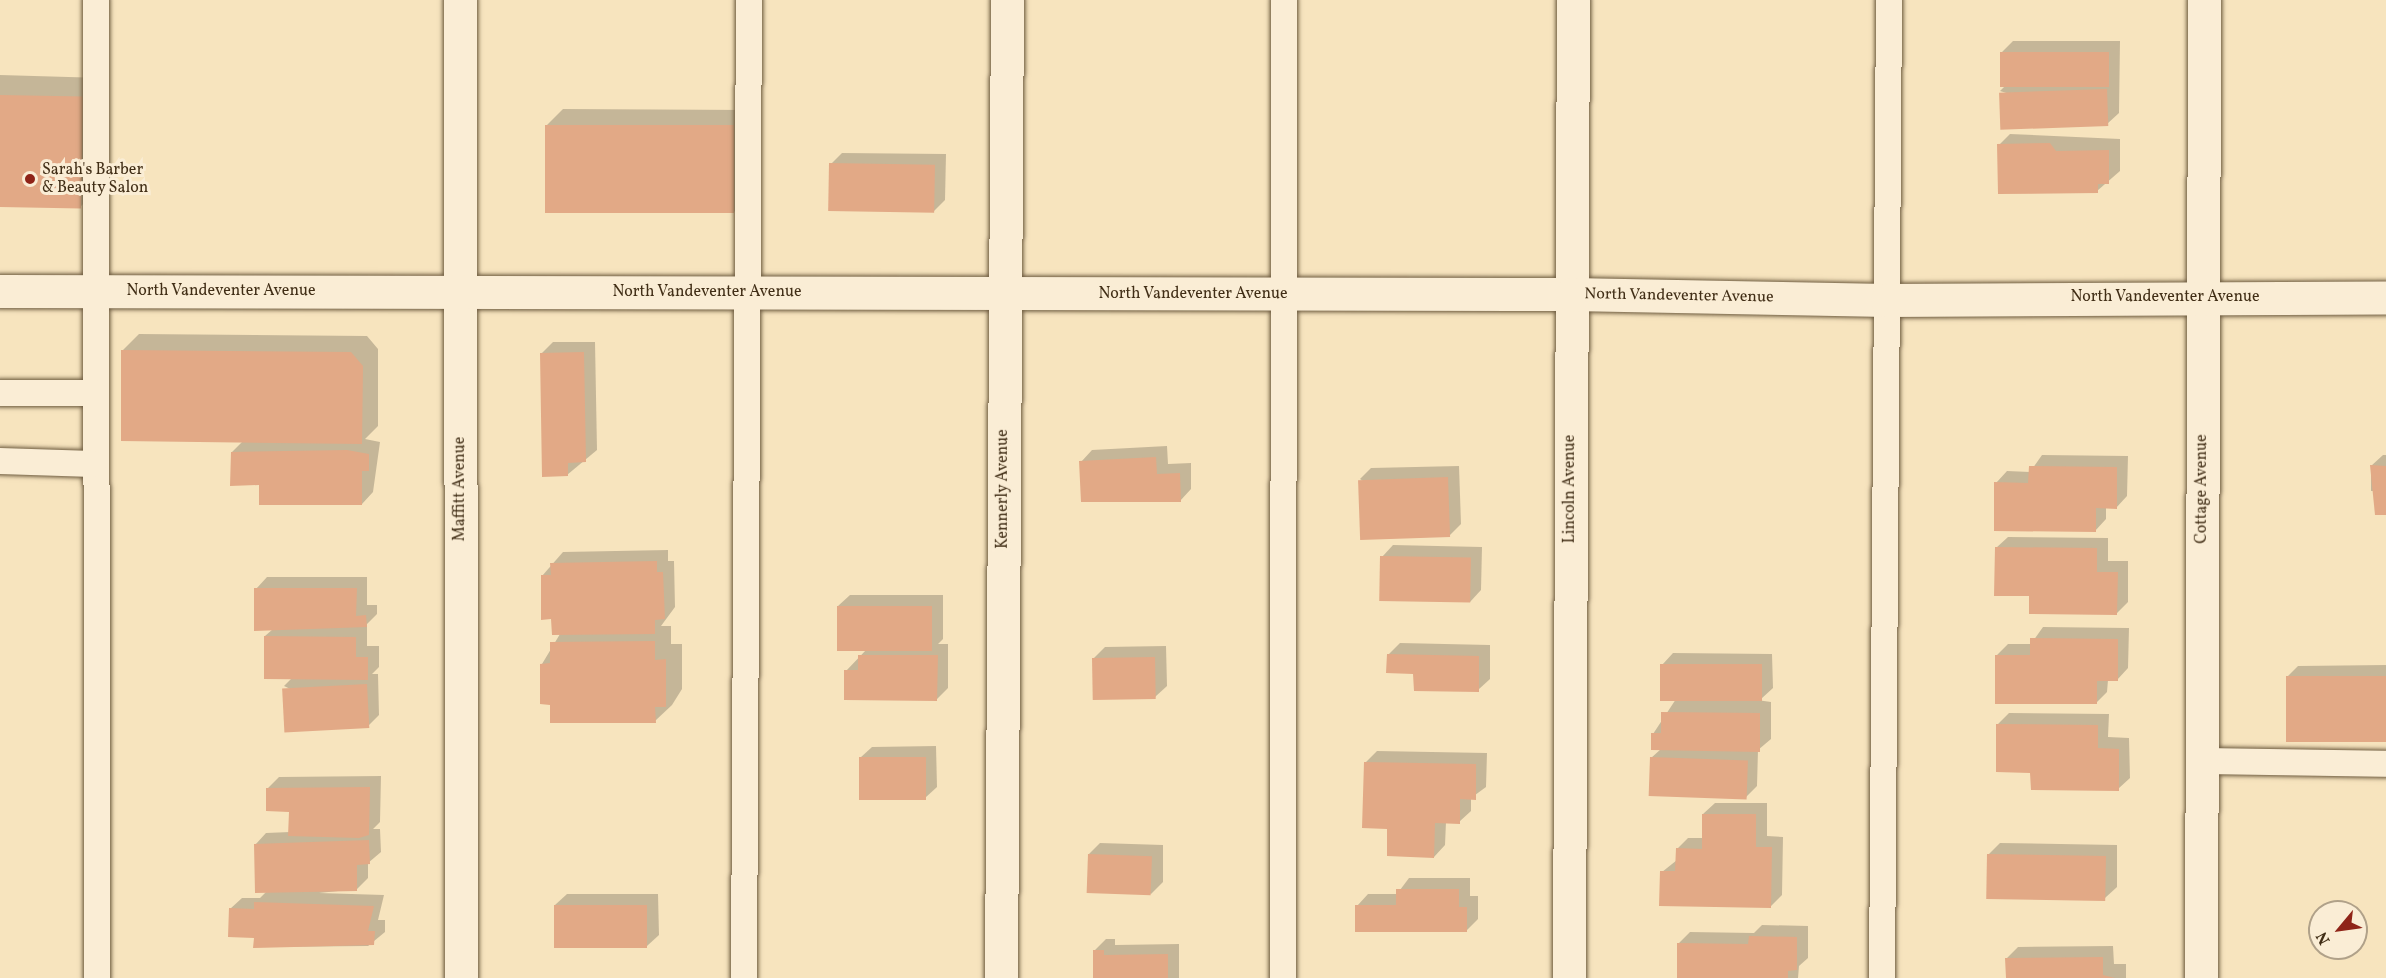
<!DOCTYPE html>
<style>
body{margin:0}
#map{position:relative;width:2386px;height:978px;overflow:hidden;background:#f7e4be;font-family:Vollkorn,serif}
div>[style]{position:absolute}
.shadow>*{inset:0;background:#0003}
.building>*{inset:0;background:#e2a986;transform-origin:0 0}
.roads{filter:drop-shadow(0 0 2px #6e5c40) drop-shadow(0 0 2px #6e5c40)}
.service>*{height:26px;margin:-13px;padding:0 13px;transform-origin:13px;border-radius:13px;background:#faedd5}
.minor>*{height:33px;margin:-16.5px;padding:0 16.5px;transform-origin:16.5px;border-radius:16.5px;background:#faedd5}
.secondary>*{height:33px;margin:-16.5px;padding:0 16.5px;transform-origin:16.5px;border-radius:16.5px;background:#faedd5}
.dots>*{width:16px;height:16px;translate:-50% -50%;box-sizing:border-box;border:3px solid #faedd5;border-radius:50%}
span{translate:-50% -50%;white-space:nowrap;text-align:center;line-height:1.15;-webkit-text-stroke:6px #faedd5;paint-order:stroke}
.poi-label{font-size:16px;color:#412e16}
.left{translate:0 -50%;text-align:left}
.street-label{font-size:16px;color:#412e16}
.north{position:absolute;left:2308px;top:900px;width:60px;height:60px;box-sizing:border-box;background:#faedd5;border:2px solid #b0a189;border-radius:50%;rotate:241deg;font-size:16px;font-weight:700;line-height:24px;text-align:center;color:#412e16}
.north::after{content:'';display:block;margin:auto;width:21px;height:27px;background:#8f2418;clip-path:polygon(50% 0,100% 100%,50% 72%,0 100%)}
</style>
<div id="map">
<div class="shadow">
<i style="clip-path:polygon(2013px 41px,2120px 41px,2119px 113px,2107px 124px,2000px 91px,2006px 85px,2001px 53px)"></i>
<i style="clip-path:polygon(0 75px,103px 78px,101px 187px,80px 207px,0 205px)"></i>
<i style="clip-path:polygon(563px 109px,749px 110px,750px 196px,734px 212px,547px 125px)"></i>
<i style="clip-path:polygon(2010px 134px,2120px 139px,2120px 171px,2097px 191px,1999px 145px)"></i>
<i style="clip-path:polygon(842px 153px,946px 154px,945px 200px,934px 211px,831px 164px)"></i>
<i style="clip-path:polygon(139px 334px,367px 336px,378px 349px,378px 426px,365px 439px,380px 442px,373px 492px,362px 504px,261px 484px,232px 452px,243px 441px,123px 350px)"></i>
<i style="clip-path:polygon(553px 342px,595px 342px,597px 450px,567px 475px,542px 353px)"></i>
<i style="clip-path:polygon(1167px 446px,1168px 464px,1191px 463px,1191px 489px,1180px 501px,1081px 462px,1092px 450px)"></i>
<i style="clip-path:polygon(2042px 455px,2128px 456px,2127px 496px,2116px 508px,2106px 507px,2106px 519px,2095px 531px,1996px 483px,2007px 471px,2030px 472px)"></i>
<i style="clip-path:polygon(2383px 455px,2386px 455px,2386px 513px,2377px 491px,2371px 491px,2371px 466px)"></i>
<i style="clip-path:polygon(1459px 466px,1461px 524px,1449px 536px,1360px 479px,1371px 468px)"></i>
<i style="clip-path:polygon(2008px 537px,2108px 538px,2108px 561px,2128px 561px,2128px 602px,2117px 613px,2031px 595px,1996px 548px)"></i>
<i style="clip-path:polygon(1393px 545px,1482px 547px,1481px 590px,1470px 602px,1382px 557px)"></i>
<i style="clip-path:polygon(668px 550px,668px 561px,674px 561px,675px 607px,661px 626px,671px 626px,671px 644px,682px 644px,682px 689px,672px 705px,655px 721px,551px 703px,542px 664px,560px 634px,542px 576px,563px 552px)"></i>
<i style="clip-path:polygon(267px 577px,367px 577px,367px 605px,377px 605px,377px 614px,367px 624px,367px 646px,379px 646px,379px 667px,372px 674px,378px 674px,379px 715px,368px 726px,284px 686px,292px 678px,265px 636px,273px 629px,256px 589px)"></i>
<i style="clip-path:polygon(850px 595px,943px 595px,943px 639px,938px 644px,948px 644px,948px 688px,937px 699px,846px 671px,866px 650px,838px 606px)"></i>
<i style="clip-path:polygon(2043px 627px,2129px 628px,2128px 668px,2117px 680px,2108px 680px,2107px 692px,2096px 703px,1997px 655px,2008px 644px,2031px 644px)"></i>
<i style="clip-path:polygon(1400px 643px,1490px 645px,1490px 679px,1478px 690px,1415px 672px,1388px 655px)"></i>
<i style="clip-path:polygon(1166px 646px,1167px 686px,1155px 697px,1093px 659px,1105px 647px)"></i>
<i style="clip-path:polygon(1673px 653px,1772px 654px,1773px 688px,1761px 699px,1750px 699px,1771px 702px,1771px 739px,1758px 750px,1757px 786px,1746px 797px,1651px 758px,1661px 749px,1653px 734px,1676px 699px,1662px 665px)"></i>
<i style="clip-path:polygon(2386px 665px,2386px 740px,2287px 677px,2298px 666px)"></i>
<i style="clip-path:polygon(2009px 713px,2109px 714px,2108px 737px,2129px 738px,2130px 778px,2118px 789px,2032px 771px,1998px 724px)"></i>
<i style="clip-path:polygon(936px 746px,937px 787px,925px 798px,860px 758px,872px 747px)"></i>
<i style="clip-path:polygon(1377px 751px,1487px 753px,1486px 787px,1471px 798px,1471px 811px,1459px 822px,1446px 822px,1445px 845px,1434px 857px,1389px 827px,1365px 763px)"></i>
<i style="clip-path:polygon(381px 776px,380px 822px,373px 829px,380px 829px,381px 852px,368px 863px,368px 878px,357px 889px,319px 893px,384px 895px,378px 920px,385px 920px,385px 932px,368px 946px,255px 947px,255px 937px,230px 909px,242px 898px,260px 898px,267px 891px,255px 845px,266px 833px,290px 832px,290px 810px,268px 788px,279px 777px)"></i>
<i style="clip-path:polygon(1715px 803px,1767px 803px,1767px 836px,1783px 837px,1782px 895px,1771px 906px,1662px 872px,1677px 860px,1677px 849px,1688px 838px,1703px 838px,1703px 814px)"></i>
<i style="clip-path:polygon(1100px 843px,1163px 845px,1163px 882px,1151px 894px,1089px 854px)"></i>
<i style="clip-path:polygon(2000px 843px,2117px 845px,2117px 887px,2105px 898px,1988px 855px)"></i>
<i style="clip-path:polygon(1409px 878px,1470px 878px,1470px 896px,1478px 896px,1478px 919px,1466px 931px,1357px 906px,1368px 894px,1397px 894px)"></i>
<i style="clip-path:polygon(567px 894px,658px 894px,659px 935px,647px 946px,555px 905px)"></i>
<i style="clip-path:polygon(1762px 925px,1808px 926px,1808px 958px,1799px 966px,1798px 978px,1678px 978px,1678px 944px,1690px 932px,1754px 933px)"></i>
<i style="clip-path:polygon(1106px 939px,1115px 939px,1115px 945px,1179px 944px,1179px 978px,1095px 978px,1094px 951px)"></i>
<i style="clip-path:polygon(2113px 946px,2114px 964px,2126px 964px,2126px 978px,2007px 978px,2007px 958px,2018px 947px)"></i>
</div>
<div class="building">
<i style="left:2000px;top:52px;width:109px;height:35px"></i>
<i style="left:2107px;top:89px;width:37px;height:108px;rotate:88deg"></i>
<i style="left:0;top:95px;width:83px;height:112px;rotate:1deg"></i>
<i style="left:545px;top:125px;width:189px;height:88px"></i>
<i style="clip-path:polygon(2050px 143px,2056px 151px,2109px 150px,2109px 184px,2098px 184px,2098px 193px,1998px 194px,1997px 144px)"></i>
<i style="left:829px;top:163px;width:106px;height:48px;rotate:1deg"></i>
<i style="clip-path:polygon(121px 350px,351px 352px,363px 366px,362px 444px,121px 441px)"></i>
<i style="clip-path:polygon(584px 352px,586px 462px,568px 463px,568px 476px,542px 477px,540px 353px)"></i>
<i style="clip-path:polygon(347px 450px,369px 454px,369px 471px,362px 471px,362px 505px,259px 505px,259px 485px,230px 486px,231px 452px)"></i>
<i style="clip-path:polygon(1156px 457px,1157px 474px,1180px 473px,1181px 502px,1081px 502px,1079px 461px)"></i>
<i style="clip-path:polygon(2370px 465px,2386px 466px,2386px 515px,2375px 515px)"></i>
<i style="clip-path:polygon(2029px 466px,2117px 467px,2117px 509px,2096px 508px,2096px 532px,1994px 531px,1994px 482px,2028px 483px)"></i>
<i style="left:1448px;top:477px;width:60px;height:90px;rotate:88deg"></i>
<i style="clip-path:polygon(1995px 547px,2097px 548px,2097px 572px,2118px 572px,2117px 615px,2029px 614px,2029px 596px,1994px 596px)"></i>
<i style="left:1380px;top:556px;width:91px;height:45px;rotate:1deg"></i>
<i style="clip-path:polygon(657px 561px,657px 572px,663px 572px,665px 619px,655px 620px,655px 634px,552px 635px,551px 619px,541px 620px,541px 575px,551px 575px,550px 563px)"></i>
<i style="clip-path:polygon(254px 588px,357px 588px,356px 616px,366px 615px,367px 627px,254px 631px)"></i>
<i style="left:837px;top:606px;width:95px;height:45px"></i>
<i style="clip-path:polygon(264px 636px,356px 637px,356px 657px,368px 657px,368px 680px,264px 679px)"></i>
<i style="clip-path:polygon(2030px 638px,2118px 639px,2118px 681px,2097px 681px,2097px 704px,1995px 704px,1995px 655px,2030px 655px)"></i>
<i style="clip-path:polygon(655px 641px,655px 660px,666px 659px,666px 707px,655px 707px,656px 723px,550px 723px,550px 705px,540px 704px,540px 664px,550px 663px,550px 642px)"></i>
<i style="clip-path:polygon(1387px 654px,1479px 656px,1479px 692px,1414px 691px,1413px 674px,1386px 673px)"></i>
<i style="clip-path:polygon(858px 655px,938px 655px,937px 701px,844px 700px,844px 670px,858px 670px)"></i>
<i style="left:1155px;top:657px;width:42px;height:63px;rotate:89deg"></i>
<i style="left:1660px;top:664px;width:102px;height:37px"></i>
<i style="left:2286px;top:676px;width:100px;height:66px"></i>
<i style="left:367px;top:684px;width:44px;height:85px;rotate:87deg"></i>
<i style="clip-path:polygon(1661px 712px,1760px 713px,1760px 752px,1651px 750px,1651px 733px,1661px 733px)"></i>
<i style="clip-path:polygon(1996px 724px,2098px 725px,2098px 748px,2119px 749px,2119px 791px,2031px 790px,2030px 773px,1996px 772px)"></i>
<i style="left:926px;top:757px;width:43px;height:67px;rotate:90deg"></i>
<i style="left:1650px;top:757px;width:98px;height:39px;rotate:2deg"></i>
<i style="clip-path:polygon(1364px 762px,1476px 764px,1476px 800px,1460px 799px,1460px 824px,1435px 823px,1434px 858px,1387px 856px,1387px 829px,1362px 828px)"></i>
<i style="clip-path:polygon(370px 787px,369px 835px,359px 838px,288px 836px,289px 812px,266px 811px,266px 788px)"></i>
<i style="clip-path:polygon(1702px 814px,1756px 814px,1756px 847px,1772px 847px,1771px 908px,1659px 906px,1660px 871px,1675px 871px,1676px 848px,1702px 849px)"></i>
<i style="clip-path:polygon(369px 840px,370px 864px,357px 865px,357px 891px,255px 893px,254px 844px)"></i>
<i style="left:1088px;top:854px;width:64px;height:39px;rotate:2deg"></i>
<i style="left:1987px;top:854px;width:119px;height:45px;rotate:1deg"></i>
<i style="clip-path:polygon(1396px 889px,1459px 889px,1459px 907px,1467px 907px,1467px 932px,1355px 932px,1355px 905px,1396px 905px)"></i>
<i style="clip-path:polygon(254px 902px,374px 906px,368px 931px,375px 931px,374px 945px,253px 948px,254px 938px,228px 937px,229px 908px,254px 909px)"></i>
<i style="left:554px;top:905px;width:93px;height:43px"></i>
<i style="clip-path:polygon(1749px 936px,1797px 937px,1797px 970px,1788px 971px,1788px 978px,1677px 978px,1677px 943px,1748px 944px)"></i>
<i style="clip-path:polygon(1093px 950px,1104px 950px,1104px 955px,1168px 954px,1168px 978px,1093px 978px)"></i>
<i style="clip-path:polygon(2103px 957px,2103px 975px,2115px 978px,2006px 978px,2005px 958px)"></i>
</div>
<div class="roads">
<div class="service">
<i style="left:96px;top:0;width:978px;rotate:89.94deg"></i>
<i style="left:0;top:393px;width:93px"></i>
<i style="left:0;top:461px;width:93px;rotate:1.8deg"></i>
<i style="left:2201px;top:761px;width:185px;rotate:0.9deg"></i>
<i style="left:744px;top:978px;width:978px;rotate:-89.71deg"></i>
<i style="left:1283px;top:978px;width:978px;rotate:-89.94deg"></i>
<i style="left:1882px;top:978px;width:978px;rotate:-89.59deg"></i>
</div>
<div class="minor">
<i style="left:460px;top:0;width:978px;rotate:89.94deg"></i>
<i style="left:1001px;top:978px;width:978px;rotate:-89.65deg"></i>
<i style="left:1569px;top:978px;width:978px;rotate:-89.77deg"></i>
<i style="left:2201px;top:978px;width:978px;rotate:-89.82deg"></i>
</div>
<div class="secondary">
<i style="left:0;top:291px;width:1571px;rotate:0.11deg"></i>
<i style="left:1571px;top:294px;width:316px;rotate:1.1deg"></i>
<i style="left:1887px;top:300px;width:499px;rotate:-0.3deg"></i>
</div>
</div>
<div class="dots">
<i style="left:30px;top:179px;background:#8f2418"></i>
</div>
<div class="poi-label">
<span class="left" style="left:42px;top:179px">Sarah's Barber<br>&amp; Beauty Salon</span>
</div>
<div class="street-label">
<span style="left:221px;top:291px">North Vandeventer Avenue</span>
<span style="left:707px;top:292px">North Vandeventer Avenue</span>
<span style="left:1193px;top:294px">North Vandeventer Avenue</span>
<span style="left:1679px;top:296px;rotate:1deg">North Vandeventer Avenue</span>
<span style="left:2165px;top:297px">North Vandeventer Avenue</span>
<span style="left:460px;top:489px;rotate:-90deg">Maffitt Avenue</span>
<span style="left:1003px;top:489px;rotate:-90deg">Kennerly Avenue</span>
<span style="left:1570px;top:489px;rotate:-90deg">Lincoln Avenue</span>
<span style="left:2202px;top:489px;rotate:-90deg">Cottage Avenue</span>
</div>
<div class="north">N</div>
</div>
